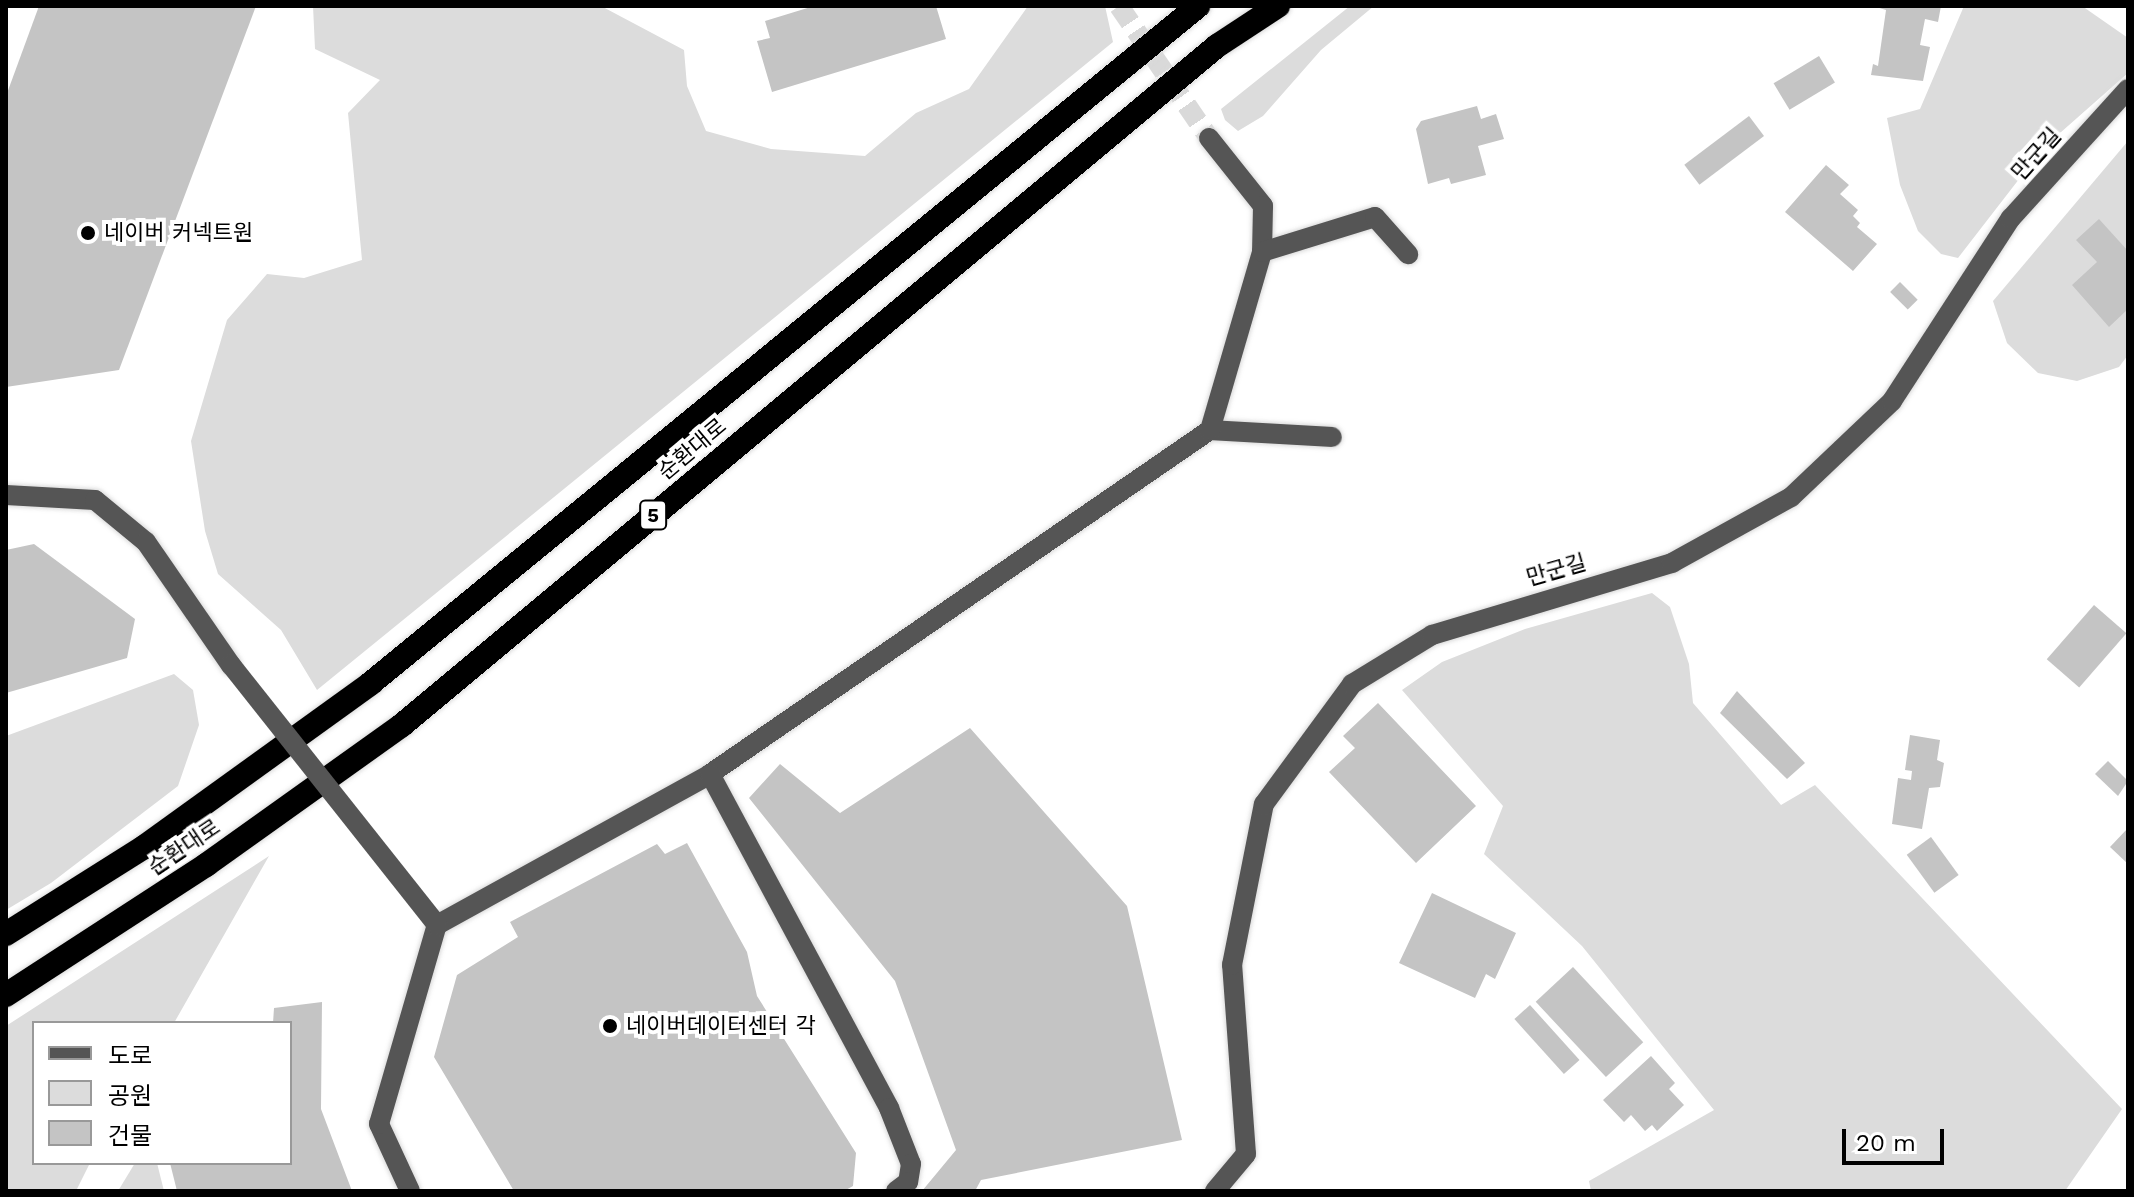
<!DOCTYPE html>
<meta charset="utf-8">
<style>
body{margin:0}
#map{position:relative;width:2134px;height:1197px;overflow:hidden;background:#fff;font-family:"Work Sans","Noto Sans KR",sans-serif}
div>[style]{position:absolute}
.green>*{inset:0;background:#dcdcdc}
.building>*{inset:0;background:#c4c4c4;transform-origin:0 0}
.minor-tunnel>*{height:20px;margin-top:-10px;transform-origin:0;background:repeating-linear-gradient(90deg,#d9d9d9 0 20px,transparent 0 30px)}
.roads{filter:drop-shadow(0 0 2px #dbdbdb) drop-shadow(0 0 2px #dbdbdb)}
.minor>*{height:20px;margin:-10px;padding:0 10px;transform-origin:10px;border-radius:10px;background:#555}
.highway>*{height:24px;margin:-12px;padding:0 12px;transform-origin:12px;border-radius:12px;background:#000}
.minor-bridge>*{height:20px;margin:-10px;padding:0 10px;transform-origin:10px;border-radius:10px;background:#555}
.dots>*{width:22px;height:22px;translate:-50% -50%;box-sizing:border-box;border:4px solid #fff;border-radius:50%}
span{translate:-50% -50%;white-space:nowrap;text-align:center;line-height:1.15;-webkit-text-stroke:8px #fff;paint-order:stroke}
.shield-label span{padding:2px 6px;background:#fff;border:2px solid;border-radius:6px;-webkit-text-stroke-width:0}
.shield-label{font-size:20px;color:#000;font-weight:700}
.street-label{font-size:22px;color:#000}
.poi-label{font-size:22px;color:#000}
.left{translate:0 -50%;text-align:left}
.frame{position:absolute;inset:0;border:8px solid #000;pointer-events:none}
.legend{position:absolute;left:32px;top:1021px;width:260px;height:144px;box-sizing:border-box;background:#fff;border:2px solid #999;margin:0;padding:10px 14px;list-style:none;font-size:24px;color:#000}
.legend li{display:flex;align-items:center;gap:16px;height:40px}
.legend b{width:40px;border:2px solid #999}
.scale{position:absolute;left:1842px;top:1129px;width:102px;height:36px;box-sizing:border-box;border:4px solid #000;border-top:0;padding-left:10px;font-size:24px;line-height:28px;white-space:nowrap;color:#000;-webkit-text-stroke:6px #fff;paint-order:stroke}
</style>
<div id="map">
<div class="green">
<i style="clip-path:polygon(313px 6px,601px 6px,684px 50px,687px 86px,706px 131px,771px 149px,865px 156px,916px 113px,969px 89px,1028px 6px,1105px 6px,1113px 42px,317px 690px,281px 630px,218px 574px,205px 531px,191px 441px,227px 320px,267px 274px,304px 278px,362px 260px,348px 113px,380px 80px,315px 49px)"></i>
<i style="clip-path:polygon(1350px 6px,1374px 6px,1321px 50px,1263px 116px,1238px 131px,1225px 120px,1221px 109px)"></i>
<i style="clip-path:polygon(1964px 6px,2082px 6px,2128px 38px,2128px 73px,2043px 148px,1958px 258px,1941px 254px,1918px 231px,1900px 185px,1887px 118px,1920px 109px)"></i>
<i style="clip-path:polygon(2128px 141px,2128px 355px,2119px 367px,2077px 381px,2038px 373px,2007px 343px,1993px 301px)"></i>
<i style="clip-path:polygon(1652px 593px,1670px 607px,1689px 664px,1693px 703px,1781px 805px,1815px 785px,2122px 1109px,2065px 1191px,1591px 1191px,1589px 1181px,1714px 1110px,1582px 946px,1484px 854px,1503px 806px,1402px 690px,1442px 662px,1525px 629px)"></i>
<i style="clip-path:polygon(174px 674px,193px 690px,199px 725px,178px 786px,51px 883px,6px 910px,6px 736px)"></i>
<i style="clip-path:polygon(269px 856px,174px 1023px,34px 1023px,34px 1163px,90px 1163px,76px 1191px,6px 1191px,6px 1026px)"></i>
<i style="clip-path:polygon(135px 1163px,157px 1163px,164px 1191px,118px 1191px)"></i>
</div>
<div class="building">
<i style="clip-path:polygon(39px 6px,256px 6px,119px 370px,6px 387px,6px 96px)"></i>
<i style="clip-path:polygon(814px 6px,936px 6px,946px 39px,772px 92px,757px 41px,770px 38px,765px 21px)"></i>
<i style="clip-path:polygon(1873px 6px,1941px 6px,1938px 22px,1925px 19px,1920px 45px,1930px 47px,1923px 81px,1871px 75px,1873px 64px,1878px 66px,1886px 10px)"></i>
<i style="left:1819px;top:56px;width:31px;height:53px;rotate:59deg"></i>
<i style="clip-path:polygon(1477px 106px,1481px 119px,1496px 114px,1504px 139px,1478px 146px,1486px 175px,1451px 184px,1449px 178px,1428px 184px,1416px 129px,1421px 121px)"></i>
<i style="left:1749px;top:116px;width:25px;height:81px;rotate:53deg"></i>
<i style="clip-path:polygon(1826px 165px,1849px 185px,1840px 194px,1858px 210px,1853px 216px,1860px 223px,1857px 227px,1877px 244px,1853px 271px,1785px 212px)"></i>
<i style="clip-path:polygon(2099px 219px,2128px 251px,2128px 309px,2109px 327px,2072px 285px,2097px 262px,2076px 240px)"></i>
<i style="left:1900px;top:282px;width:25px;height:14px;rotate:45deg"></i>
<i style="clip-path:polygon(34px 544px,135px 619px,127px 658px,6px 693px,6px 550px)"></i>
<i style="left:2094px;top:605px;width:43px;height:72px;rotate:41deg"></i>
<i style="clip-path:polygon(1737px 691px,1805px 763px,1787px 779px,1720px 713px)"></i>
<i style="clip-path:polygon(1378px 703px,1476px 806px,1416px 863px,1329px 772px,1355px 748px,1343px 736px)"></i>
<i style="clip-path:polygon(970px 728px,1127px 906px,1182px 1140px,981px 1180px,975px 1191px,922px 1191px,956px 1150px,895px 981px,749px 798px,780px 764px,840px 813px)"></i>
<i style="clip-path:polygon(1910px 735px,1940px 740px,1937px 760px,1944px 763px,1940px 787px,1929px 788px,1922px 829px,1892px 824px,1898px 778px,1911px 780px,1912px 771px,1905px 770px)"></i>
<i style="clip-path:polygon(2108px 761px,2128px 781px,2118px 796px,2095px 774px)"></i>
<i style="clip-path:polygon(2128px 828px,2128px 864px,2110px 847px)"></i>
<i style="left:1931px;top:837px;width:47px;height:30px;rotate:54deg"></i>
<i style="clip-path:polygon(687px 843px,747px 952px,757px 996px,856px 1153px,853px 1186px,844px 1191px,514px 1191px,434px 1057px,457px 975px,518px 937px,510px 922px,657px 844px,665px 854px)"></i>
<i style="clip-path:polygon(1432px 893px,1516px 933px,1495px 979px,1486px 974px,1475px 998px,1399px 963px)"></i>
<i style="left:1573px;top:967px;width:103px;height:51px;rotate:47deg"></i>
<i style="clip-path:polygon(322px 1002px,321px 1109px,352px 1191px,177px 1191px,170px 1163px,290px 1163px,290px 1023px,273px 1023px,274px 1008px)"></i>
<i style="left:1530px;top:1005px;width:74px;height:21px;rotate:48deg"></i>
<i style="clip-path:polygon(1651px 1056px,1675px 1083px,1669px 1089px,1684px 1105px,1657px 1131px,1652px 1125px,1645px 1131px,1631px 1115px,1624px 1122px,1603px 1100px)"></i>
</div>
<div class="minor-tunnel">
<i style="left:1119px;top:6px;width:160px;rotate:55.7deg"></i>
</div>
<div class="roads">
<div class="minor">
<i style="left:1209px;top:138px;width:87px;rotate:51.5deg"></i>
<i style="left:1263px;top:206px;width:46px;rotate:91.2deg"></i>
<i style="left:1210px;top:430px;width:122px;rotate:3.3deg"></i>
<i style="left:6px;top:495px;width:89px;rotate:3.2deg"></i>
<i style="left:95px;top:500px;width:66px;rotate:39.5deg"></i>
<i style="left:146px;top:542px;width:150px;rotate:55.4deg"></i>
<i style="left:710px;top:774px;width:607px;rotate:-34.53deg"></i>
<i style="left:1210px;top:430px;width:185px;rotate:-73.7deg"></i>
<i style="left:1262px;top:252px;width:118px;rotate:-17.2deg"></i>
<i style="left:1375px;top:217px;width:50px;rotate:48.3deg"></i>
<i style="left:410px;top:1191px;width:74px;rotate:-114.8deg"></i>
<i style="left:379px;top:1124px;width:207px;rotate:-73.8deg"></i>
<i style="left:437px;top:925px;width:312px;rotate:-28.9deg"></i>
<i style="left:710px;top:774px;width:379px;rotate:61.8deg"></i>
<i style="left:889px;top:1108px;width:60px;rotate:68.6deg"></i>
<i style="left:911px;top:1164px;width:18px;rotate:99deg"></i>
<i style="left:908px;top:1182px;width:15px;rotate:143deg"></i>
<i style="left:1215px;top:1191px;width:48px;rotate:-50deg"></i>
<i style="left:1246px;top:1154px;width:190px;rotate:-94.2deg"></i>
<i style="left:1232px;top:965px;width:164px;rotate:-78.8deg"></i>
<i style="left:1264px;top:804px;width:149px;rotate:-53.7deg"></i>
<i style="left:1352px;top:684px;width:94px;rotate:-31.5deg"></i>
<i style="left:1432px;top:635px;width:251px;rotate:-16.7deg"></i>
<i style="left:1672px;top:563px;width:136px;rotate:-29deg"></i>
<i style="left:1791px;top:497px;width:139px;rotate:-43.5deg"></i>
<i style="left:1892px;top:401px;width:218px;rotate:-57deg"></i>
<i style="left:2011px;top:218px;width:174px;rotate:-47.8deg"></i>
</div>
<div class="highway">
<i style="left:6px;top:934px;width:163px;rotate:-32.2deg"></i>
<i style="left:144px;top:847px;width:280px;rotate:-35.8deg"></i>
<i style="left:371px;top:683px;width:1069px;rotate:-39.3deg"></i>
<i style="left:6px;top:995px;width:239px;rotate:-33deg"></i>
<i style="left:206px;top:865px;width:241px;rotate:-35.5deg"></i>
<i style="left:402px;top:725px;width:1061px;rotate:-39.8deg"></i>
<i style="left:1217px;top:46px;width:73px;rotate:-33.3deg"></i>
</div>
</div>
<div class="minor-bridge">
<i style="left:231px;top:665px;width:332px;rotate:51.6deg"></i>
</div>
<div class="dots">
<i style="left:88px;top:233px;background:#000"></i>
<i style="left:610px;top:1026px;background:#000"></i>
</div>
<div class="shield-label">
<span style="left:653px;top:515px">5</span>
</div>
<div class="street-label">
<span style="left:2036px;top:154px;rotate:-48deg">만군길</span>
<span style="left:692px;top:449px;rotate:-40deg">순환대로</span>
<span style="left:1556px;top:570px;rotate:-16deg">만군길</span>
<span style="left:184px;top:847px;rotate:-34deg">순환대로</span>
</div>
<div class="poi-label">
<span class="left" style="left:104px;top:233px">네이버 커넥트원</span>
<span class="left" style="left:626px;top:1026px">네이버데이터센터 각</span>
</div>
<div class="frame"></div>
<ul class="legend">
<li><b style="height:10px;background:#555"></b>도로</li>
<li><b style="height:22px;background:#dcdcdc"></b>공원</li>
<li><b style="height:22px;background:#c4c4c4"></b>건물</li>
</ul>
<div class="scale">20 m</div>
</div>
